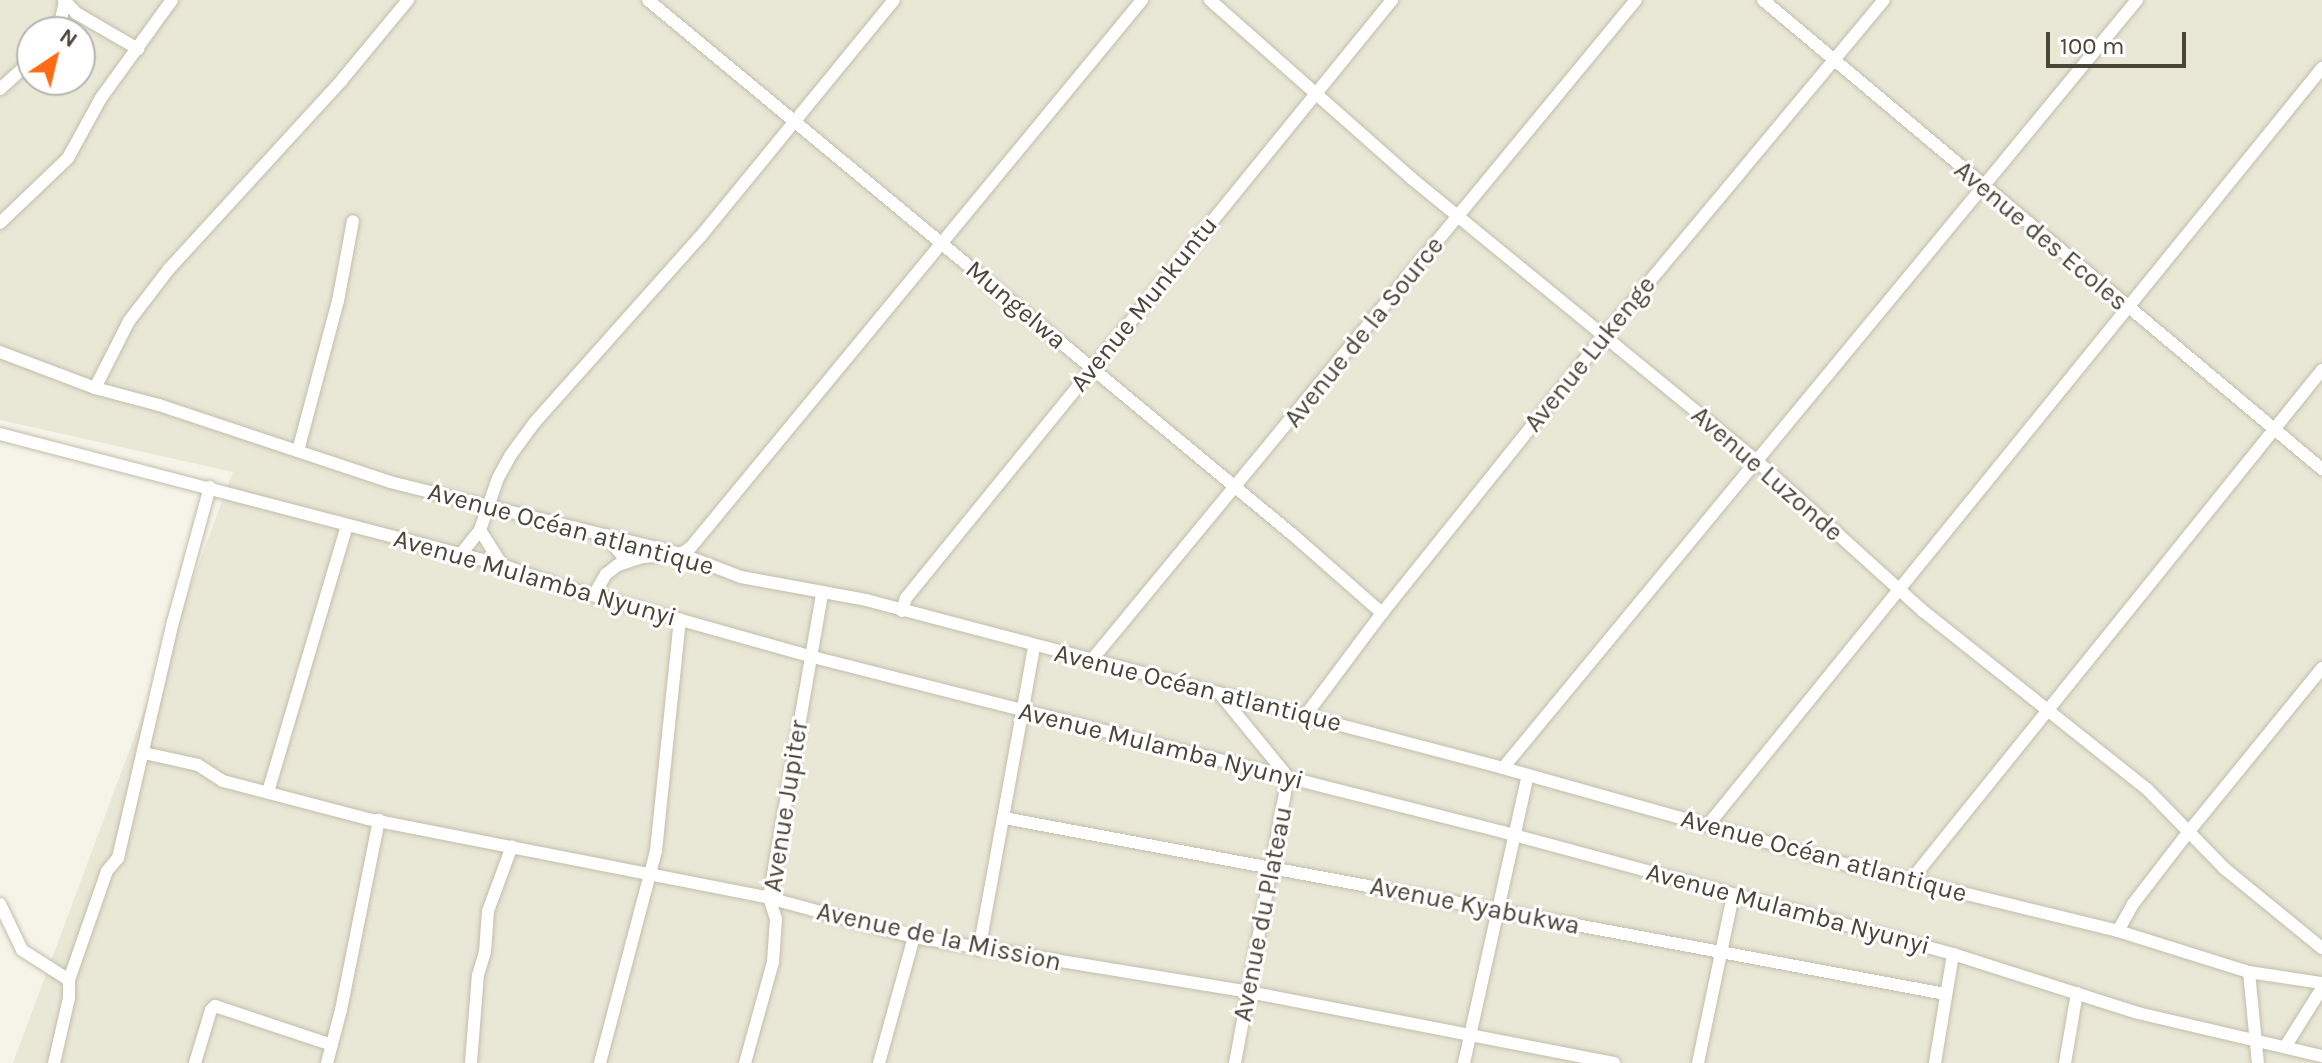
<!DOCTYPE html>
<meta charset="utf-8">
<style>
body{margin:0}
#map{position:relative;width:2322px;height:1063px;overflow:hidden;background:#f5f4e9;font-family:Karla,sans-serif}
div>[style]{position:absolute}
.residential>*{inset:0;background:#e9e7d6}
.roads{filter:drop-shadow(0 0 2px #c1beab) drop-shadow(0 0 2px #c1beab)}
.minor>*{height:12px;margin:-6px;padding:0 6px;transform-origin:6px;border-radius:6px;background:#fff}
span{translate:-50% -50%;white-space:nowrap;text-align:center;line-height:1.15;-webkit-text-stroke:6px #fff;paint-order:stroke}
.street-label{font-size:26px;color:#494537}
.north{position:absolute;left:16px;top:16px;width:80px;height:80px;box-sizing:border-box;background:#fff;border:2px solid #b6b5af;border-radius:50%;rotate:35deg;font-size:22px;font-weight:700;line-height:32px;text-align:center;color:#494537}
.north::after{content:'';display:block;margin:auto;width:28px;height:36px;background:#ff6b15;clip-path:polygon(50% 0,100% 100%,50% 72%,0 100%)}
.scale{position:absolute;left:2046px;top:32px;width:140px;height:36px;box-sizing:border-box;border:4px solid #494537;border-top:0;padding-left:10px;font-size:24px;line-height:28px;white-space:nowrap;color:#494537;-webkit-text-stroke:6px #fff;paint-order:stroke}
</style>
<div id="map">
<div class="residential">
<i style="clip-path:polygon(evenodd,0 0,2322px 0,2322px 1063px,13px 1063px,233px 472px,0 420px,0 0,32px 32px,80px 32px,80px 80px,32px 80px,32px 32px)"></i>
</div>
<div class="roads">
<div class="minor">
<i style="left:64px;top:0;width:18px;rotate:47deg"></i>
<i style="left:76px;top:13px;width:72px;rotate:30.1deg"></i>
<i style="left:648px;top:0;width:837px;rotate:39.67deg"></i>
<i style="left:1292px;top:534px;width:120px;rotate:41.3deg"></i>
<i style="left:1210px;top:0;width:268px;rotate:41.5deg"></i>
<i style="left:1411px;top:178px;width:447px;rotate:39.3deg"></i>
<i style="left:1757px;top:461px;width:224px;rotate:42.1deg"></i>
<i style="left:1923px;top:611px;width:286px;rotate:38.5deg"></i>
<i style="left:2147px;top:789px;width:112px;rotate:45.7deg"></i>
<i style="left:2225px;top:869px;width:125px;rotate:39.2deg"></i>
<i style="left:1763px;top:0;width:730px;rotate:40deg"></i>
<i style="left:58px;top:32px;width:31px;rotate:-77deg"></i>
<i style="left:0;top:89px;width:43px;rotate:-42.2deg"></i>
<i style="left:0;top:223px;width:94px;rotate:-43.7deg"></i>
<i style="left:68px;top:158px;width:68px;rotate:-61.2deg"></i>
<i style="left:101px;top:98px;width:121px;rotate:-54.1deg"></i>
<i style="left:0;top:352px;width:102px;rotate:20.8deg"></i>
<i style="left:95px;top:388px;width:66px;rotate:14.9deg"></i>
<i style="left:159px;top:405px;width:243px;rotate:18.4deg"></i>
<i style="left:390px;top:482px;width:300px;rotate:13.9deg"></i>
<i style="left:681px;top:554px;width:64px;rotate:21deg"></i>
<i style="left:741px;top:577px;width:127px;rotate:10.4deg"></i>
<i style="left:866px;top:600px;width:659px;rotate:14.77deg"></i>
<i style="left:1503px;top:768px;width:362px;rotate:15.7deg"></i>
<i style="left:1852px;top:866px;width:274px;rotate:13.7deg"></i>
<i style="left:2118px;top:931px;width:137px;rotate:17.4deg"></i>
<i style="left:2249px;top:972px;width:74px;rotate:8.6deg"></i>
<i style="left:95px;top:388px;width:75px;rotate:-63.1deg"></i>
<i style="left:129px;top:321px;width:66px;rotate:-52.4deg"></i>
<i style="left:169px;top:269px;width:255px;rotate:-47.5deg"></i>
<i style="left:341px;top:81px;width:105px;rotate:-50.4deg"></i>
<i style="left:0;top:434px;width:519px;rotate:14.63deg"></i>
<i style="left:502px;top:565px;width:62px;rotate:19.9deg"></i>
<i style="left:560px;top:586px;width:259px;rotate:15.7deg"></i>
<i style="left:809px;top:656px;width:716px;rotate:14.23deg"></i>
<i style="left:1503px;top:832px;width:345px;rotate:15.1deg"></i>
<i style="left:1836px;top:922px;width:121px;rotate:15.3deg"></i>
<i style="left:1953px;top:954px;width:194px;rotate:17.7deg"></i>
<i style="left:2138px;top:1013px;width:189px;rotate:13.2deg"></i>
<i style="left:298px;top:451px;width:155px;rotate:-75.1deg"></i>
<i style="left:338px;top:301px;width:81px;rotate:-79.4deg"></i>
<i style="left:480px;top:530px;width:41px;rotate:57.8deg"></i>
<i style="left:606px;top:535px;width:34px;rotate:52deg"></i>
<i style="left:460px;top:555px;width:32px;rotate:-51deg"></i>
<i style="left:480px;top:530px;width:55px;rotate:-70.9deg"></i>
<i style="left:498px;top:478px;width:25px;rotate:-61deg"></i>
<i style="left:510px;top:456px;width:42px;rotate:-53.7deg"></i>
<i style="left:535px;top:422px;width:248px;rotate:-48.3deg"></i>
<i style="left:700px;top:237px;width:306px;rotate:-50.7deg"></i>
<i style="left:595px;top:593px;width:22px;rotate:-60deg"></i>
<i style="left:606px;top:574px;width:15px;rotate:-37deg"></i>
<i style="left:618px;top:565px;width:25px;rotate:-18deg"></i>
<i style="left:642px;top:557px;width:39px;rotate:-4deg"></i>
<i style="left:681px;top:554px;width:12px;rotate:-35deg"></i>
<i style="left:691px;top:547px;width:709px;rotate:-50.49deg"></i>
<i style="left:902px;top:611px;width:14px;rotate:-73deg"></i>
<i style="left:906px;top:598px;width:771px;rotate:-50.9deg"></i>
<i style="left:1090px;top:662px;width:858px;rotate:-50.49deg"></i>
<i style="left:1220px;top:694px;width:107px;rotate:50.7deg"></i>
<i style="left:1288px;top:777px;width:291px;rotate:100.5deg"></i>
<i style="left:1305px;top:716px;width:129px;rotate:-53.2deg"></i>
<i style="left:1382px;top:613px;width:355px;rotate:-51.3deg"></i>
<i style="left:1604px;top:336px;width:437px;rotate:-50.2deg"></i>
<i style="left:144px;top:753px;width:55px;rotate:12.5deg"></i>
<i style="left:198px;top:765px;width:30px;rotate:33deg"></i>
<i style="left:223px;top:781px;width:150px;rotate:14.7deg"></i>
<i style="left:368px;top:819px;width:409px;rotate:11.1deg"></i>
<i style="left:769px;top:898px;width:150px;rotate:15.1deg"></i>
<i style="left:914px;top:937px;width:339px;rotate:9.3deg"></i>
<i style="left:1249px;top:992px;width:372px;rotate:11deg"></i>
<i style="left:1503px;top:768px;width:996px;rotate:-50.46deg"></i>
<i style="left:268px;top:792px;width:278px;rotate:-73.5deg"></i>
<i style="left:1004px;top:818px;width:957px;rotate:10.59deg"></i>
<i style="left:1708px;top:825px;width:975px;rotate:-50.95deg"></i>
<i style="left:1911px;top:880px;width:655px;rotate:-51.14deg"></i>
<i style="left:0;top:904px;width:51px;rotate:64.4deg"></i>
<i style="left:22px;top:950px;width:56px;rotate:32.6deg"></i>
<i style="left:69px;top:980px;width:18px;rotate:90deg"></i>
<i style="left:69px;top:998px;width:67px;rotate:103deg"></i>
<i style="left:2118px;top:931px;width:31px;rotate:-61deg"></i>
<i style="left:2133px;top:904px;width:93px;rotate:-52.4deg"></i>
<i style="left:2190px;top:830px;width:209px;rotate:-50.8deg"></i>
<i style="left:979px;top:950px;width:309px;rotate:-79.7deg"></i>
<i style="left:2249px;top:972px;width:91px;rotate:84.4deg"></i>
<i style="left:69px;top:980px;width:115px;rotate:-70.8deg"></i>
<i style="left:107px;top:871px;width:17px;rotate:-50deg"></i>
<i style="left:118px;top:858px;width:242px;rotate:-76.9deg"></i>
<i style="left:173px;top:622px;width:140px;rotate:-74.7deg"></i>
<i style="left:2285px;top:1047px;width:70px;rotate:-57.9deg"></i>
<i style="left:195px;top:1063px;width:55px;rotate:-73.2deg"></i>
<i style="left:211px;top:1010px;width:6px;rotate:-45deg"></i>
<i style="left:215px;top:1006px;width:123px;rotate:18.4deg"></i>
<i style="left:327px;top:1063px;width:55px;rotate:-75.2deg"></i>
<i style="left:341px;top:1010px;width:194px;rotate:-78.7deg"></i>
<i style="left:471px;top:1063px;width:88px;rotate:-85.5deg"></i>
<i style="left:478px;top:975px;width:24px;rotate:-73deg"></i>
<i style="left:485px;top:952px;width:41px;rotate:-85.8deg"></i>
<i style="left:488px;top:911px;width:69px;rotate:-69.7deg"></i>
<i style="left:600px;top:1063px;width:219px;rotate:-75.2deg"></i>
<i style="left:656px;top:851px;width:233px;rotate:-84.1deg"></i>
<i style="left:745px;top:1063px;width:105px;rotate:-74.5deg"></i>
<i style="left:773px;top:962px;width:43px;rotate:-86deg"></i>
<i style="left:776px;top:919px;width:22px;rotate:-108deg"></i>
<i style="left:769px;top:898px;width:309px;rotate:-80.1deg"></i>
<i style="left:879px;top:1063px;width:131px;rotate:-74.5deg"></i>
<i style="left:1464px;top:1063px;width:295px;rotate:-77.5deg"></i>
<i style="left:1698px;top:1063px;width:172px;rotate:-78.2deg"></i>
<i style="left:1935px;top:1063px;width:110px;rotate:-80.6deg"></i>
<i style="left:2065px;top:1063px;width:71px;rotate:-80.3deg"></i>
</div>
</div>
<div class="street-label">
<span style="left:2041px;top:236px;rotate:40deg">Avenue des Ecoles</span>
<span style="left:1144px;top:304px;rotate:-51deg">Avenue Munkuntu</span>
<span style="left:1016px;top:305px;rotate:40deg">Mungelwa</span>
<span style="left:1364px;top:332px;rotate:-51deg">Avenue de la Source</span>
<span style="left:1590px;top:354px;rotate:-51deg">Avenue Lukenge</span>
<span style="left:1767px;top:474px;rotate:41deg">Avenue Luzonde</span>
<span style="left:571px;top:529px;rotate:15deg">Avenue Océan atlantique</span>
<span style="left:535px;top:578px;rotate:16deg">Avenue Mulamba Nyunyi</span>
<span style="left:1198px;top:688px;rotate:14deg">Avenue Océan atlantique</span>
<span style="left:1161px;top:746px;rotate:14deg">Avenue Mulamba Nyunyi</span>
<span style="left:786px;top:806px;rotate:-81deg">Avenue Jupiter</span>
<span style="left:1824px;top:856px;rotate:15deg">Avenue Océan atlantique</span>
<span style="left:1475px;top:906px;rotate:11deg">Avenue Kyabukwa</span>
<span style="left:1788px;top:909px;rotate:15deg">Avenue Mulamba Nyunyi</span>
<span style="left:1263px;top:914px;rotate:-79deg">Avenue du Plateau</span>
<span style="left:939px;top:937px;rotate:12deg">Avenue de la Mission</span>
</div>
<div class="north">N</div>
<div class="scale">100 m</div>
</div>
